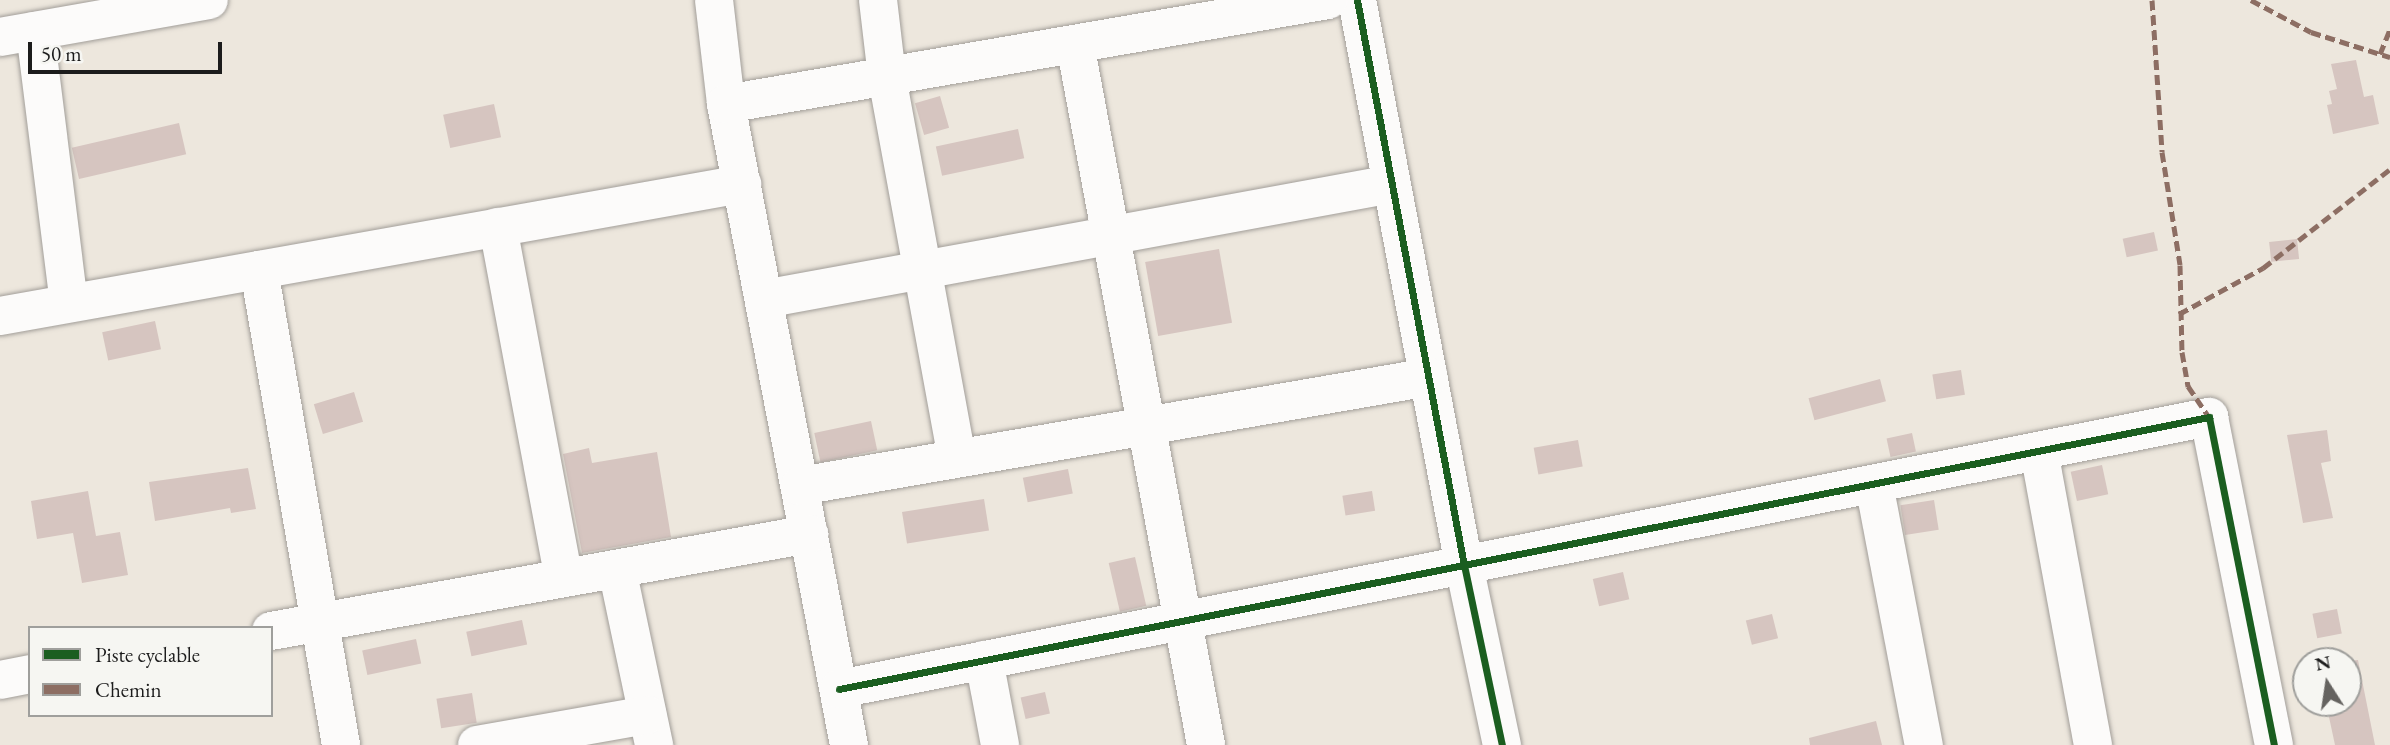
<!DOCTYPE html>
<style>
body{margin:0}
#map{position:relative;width:2390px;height:745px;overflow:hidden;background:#ede7dd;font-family:"EB Garamond",serif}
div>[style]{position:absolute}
.building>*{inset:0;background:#d6c5c0;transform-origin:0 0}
.roads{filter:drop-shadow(0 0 2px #a29e99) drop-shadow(0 0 2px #a29e99)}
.minor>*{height:38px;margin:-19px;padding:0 19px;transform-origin:19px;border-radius:19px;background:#fcfbfa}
.quiet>*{height:5px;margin-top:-2.5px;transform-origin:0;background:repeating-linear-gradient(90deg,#8d6e63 0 10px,transparent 0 15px)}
.cycleway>*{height:7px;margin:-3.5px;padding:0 3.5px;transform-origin:3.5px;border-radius:3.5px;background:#1b5e20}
span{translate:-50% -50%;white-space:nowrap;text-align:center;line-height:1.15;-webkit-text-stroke:6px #f6f6f2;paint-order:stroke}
.legend{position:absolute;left:28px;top:626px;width:245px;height:91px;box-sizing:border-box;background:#f6f6f2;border:2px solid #9f9f9c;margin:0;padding:9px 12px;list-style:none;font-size:21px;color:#1c1c1c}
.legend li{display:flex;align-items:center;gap:14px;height:35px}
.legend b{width:35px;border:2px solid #9f9f9c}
.north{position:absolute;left:2292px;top:647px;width:70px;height:70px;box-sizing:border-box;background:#f6f6f2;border:2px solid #9f9f9c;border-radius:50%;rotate:348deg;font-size:19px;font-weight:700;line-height:28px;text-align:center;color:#1c1c1c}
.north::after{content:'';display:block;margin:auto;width:24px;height:32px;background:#656360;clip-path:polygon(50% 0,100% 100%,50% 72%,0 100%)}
.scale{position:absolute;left:28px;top:42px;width:194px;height:32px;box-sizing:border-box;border:4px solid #1c1c1c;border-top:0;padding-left:9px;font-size:21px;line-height:24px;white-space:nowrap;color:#1c1c1c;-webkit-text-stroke:5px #f6f6f2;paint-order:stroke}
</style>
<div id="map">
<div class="building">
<i style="clip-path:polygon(2356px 60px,2364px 97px,2373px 95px,2379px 124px,2333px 134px,2327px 105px,2332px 104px,2329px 91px,2337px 89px,2331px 64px)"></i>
<i style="left:940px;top:96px;width:33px;height:26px;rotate:74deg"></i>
<i style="left:494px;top:104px;width:34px;height:52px;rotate:78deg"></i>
<i style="left:179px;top:123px;width:32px;height:110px;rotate:77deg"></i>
<i style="left:1018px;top:129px;width:30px;height:84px;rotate:78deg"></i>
<i style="left:2154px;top:232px;width:19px;height:32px;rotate:78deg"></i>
<i style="left:2297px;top:239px;width:20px;height:28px;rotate:84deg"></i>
<i style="left:1219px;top:249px;width:75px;height:75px;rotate:80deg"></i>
<i style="left:155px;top:321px;width:29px;height:54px;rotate:78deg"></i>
<i style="left:1961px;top:370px;width:25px;height:29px;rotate:81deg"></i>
<i style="left:1880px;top:379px;width:23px;height:74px;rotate:75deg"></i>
<i style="left:354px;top:392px;width:31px;height:42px;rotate:73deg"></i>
<i style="left:871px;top:421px;width:30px;height:58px;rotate:78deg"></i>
<i style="clip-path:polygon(2327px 430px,2331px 461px,2321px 463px,2333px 518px,2303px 523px,2287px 435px)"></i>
<i style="left:1912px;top:433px;width:19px;height:26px;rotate:78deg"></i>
<i style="left:1578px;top:440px;width:27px;height:45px;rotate:80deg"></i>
<i style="clip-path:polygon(589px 448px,592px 463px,657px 452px,671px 537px,582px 553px,563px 454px)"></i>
<i style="left:2102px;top:465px;width:30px;height:32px;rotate:78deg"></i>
<i style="clip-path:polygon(248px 468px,256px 509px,231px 513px,230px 508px,155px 521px,149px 482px)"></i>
<i style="left:1068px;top:469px;width:25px;height:46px;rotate:79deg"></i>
<i style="clip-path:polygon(88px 491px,96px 536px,120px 532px,128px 575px,82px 583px,73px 533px,37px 539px,31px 501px)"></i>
<i style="left:1372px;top:491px;width:20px;height:30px;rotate:81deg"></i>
<i style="left:984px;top:499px;width:32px;height:83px;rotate:81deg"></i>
<i style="left:1934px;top:500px;width:30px;height:34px;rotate:81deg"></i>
<i style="left:1135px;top:557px;width:50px;height:27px;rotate:77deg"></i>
<i style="left:1623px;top:572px;width:28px;height:31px;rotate:77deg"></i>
<i style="left:2337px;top:609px;width:25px;height:25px;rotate:79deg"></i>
<i style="left:1772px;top:614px;width:25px;height:27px;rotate:76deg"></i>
<i style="left:522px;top:620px;width:25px;height:57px;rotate:78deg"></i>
<i style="left:416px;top:639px;width:25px;height:55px;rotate:78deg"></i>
<i style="clip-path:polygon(2358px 660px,2375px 745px,2335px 745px,2326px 703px,2348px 703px,2348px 661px)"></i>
<i style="left:1045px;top:692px;width:22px;height:25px;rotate:77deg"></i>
<i style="left:472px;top:693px;width:30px;height:36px;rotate:81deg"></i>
<i style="clip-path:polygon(1876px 721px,1882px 745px,1810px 745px,1809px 738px)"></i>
</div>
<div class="roads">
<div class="minor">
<i style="left:714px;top:0;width:105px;rotate:83.4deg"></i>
<i style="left:726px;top:104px;width:653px;rotate:79.14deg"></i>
<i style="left:878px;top:0;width:78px;rotate:83.3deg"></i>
<i style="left:887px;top:77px;width:387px;rotate:79.6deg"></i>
<i style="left:1357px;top:0;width:575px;rotate:79.28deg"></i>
<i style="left:1464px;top:565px;width:184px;rotate:78.1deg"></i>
<i style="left:35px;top:31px;width:274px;rotate:82.9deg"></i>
<i style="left:0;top:37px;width:212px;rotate:-10deg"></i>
<i style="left:1075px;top:44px;width:713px;rotate:79.41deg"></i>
<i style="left:726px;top:104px;width:611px;rotate:-9.8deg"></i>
<i style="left:498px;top:227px;width:357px;rotate:79.4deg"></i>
<i style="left:259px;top:270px;width:482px;rotate:80.2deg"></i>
<i style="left:764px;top:299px;width:638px;rotate:-10.38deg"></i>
<i style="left:0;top:316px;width:754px;rotate:-10.09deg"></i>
<i style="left:2039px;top:451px;width:299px;rotate:79.6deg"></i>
<i style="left:1874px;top:484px;width:266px;rotate:79.2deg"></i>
<i style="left:800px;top:486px;width:638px;rotate:-9.83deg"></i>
<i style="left:617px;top:569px;width:180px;rotate:78.1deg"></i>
<i style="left:271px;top:631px;width:547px;rotate:-10.22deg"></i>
<i style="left:984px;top:660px;width:86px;rotate:79.3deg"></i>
<i style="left:0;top:680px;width:31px;rotate:-11deg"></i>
<i style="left:839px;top:689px;width:1397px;rotate:-11.23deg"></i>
<i style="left:2209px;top:417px;width:334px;rotate:78.8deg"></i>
<i style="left:477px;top:745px;width:173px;rotate:-10deg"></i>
</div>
</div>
<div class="quiet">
<i style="left:2152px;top:0;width:152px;rotate:86.2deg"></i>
<i style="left:2162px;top:152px;width:114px;rotate:80.9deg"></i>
<i style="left:2180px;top:265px;width:87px;rotate:88.7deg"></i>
<i style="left:2182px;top:352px;width:35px;rotate:80deg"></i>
<i style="left:2188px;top:386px;width:37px;rotate:56deg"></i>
<i style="left:2251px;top:0;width:68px;rotate:28.1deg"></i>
<i style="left:2311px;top:32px;width:83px;rotate:17.6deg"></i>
<i style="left:2380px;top:54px;width:27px;rotate:-68deg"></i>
<i style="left:2179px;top:314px;width:96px;rotate:-28.7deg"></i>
<i style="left:2263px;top:268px;width:161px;rotate:-37.9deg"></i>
</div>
<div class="cycleway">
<i style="left:1357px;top:0;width:575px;rotate:79.28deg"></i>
<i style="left:1464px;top:565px;width:184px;rotate:78.1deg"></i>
<i style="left:839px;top:689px;width:1397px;rotate:-11.23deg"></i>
<i style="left:2209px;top:417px;width:334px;rotate:78.8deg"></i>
</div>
<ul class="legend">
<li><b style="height:9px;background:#1b5e20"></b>Piste cyclable</li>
<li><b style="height:9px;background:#8d6e63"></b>Chemin</li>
</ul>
<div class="north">N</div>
<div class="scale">50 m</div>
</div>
